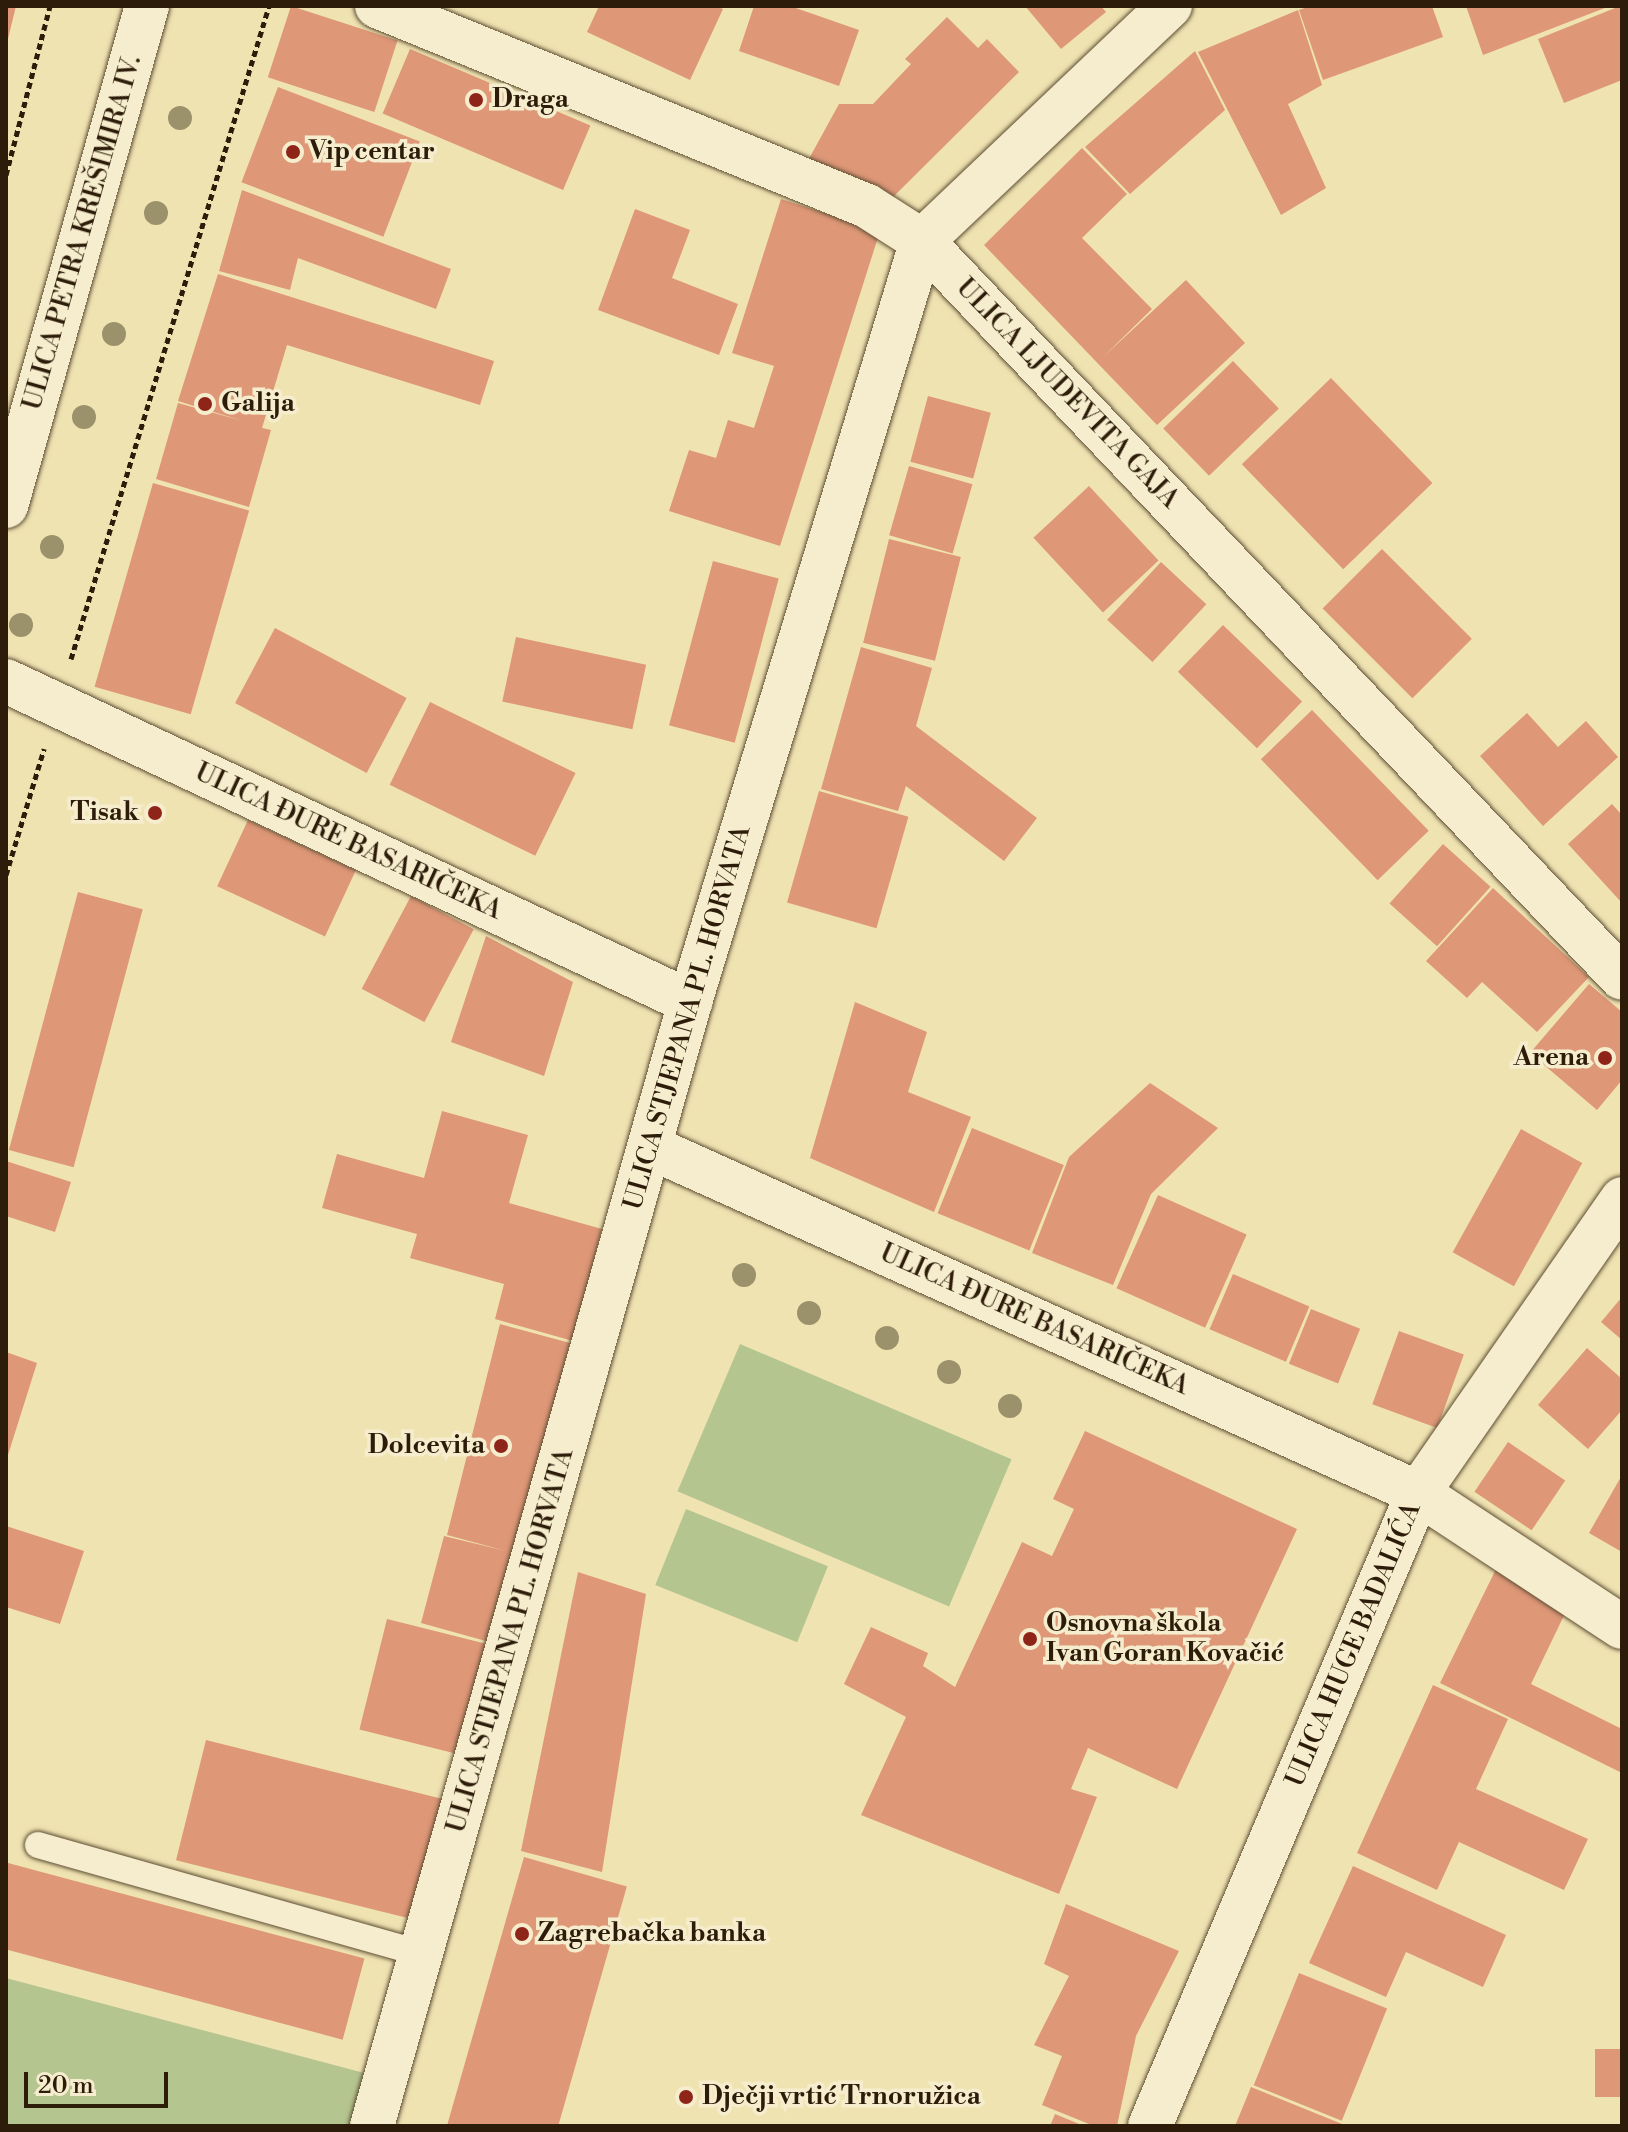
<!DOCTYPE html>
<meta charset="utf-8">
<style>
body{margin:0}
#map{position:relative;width:1628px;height:2132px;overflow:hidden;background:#f0e3b2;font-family:"Libre Bodoni",serif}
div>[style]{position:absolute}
.green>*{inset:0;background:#b5c590;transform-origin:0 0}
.building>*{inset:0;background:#de9777;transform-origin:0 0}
.path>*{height:5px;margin-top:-2.5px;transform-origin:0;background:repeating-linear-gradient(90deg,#2c1c09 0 6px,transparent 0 10px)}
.roads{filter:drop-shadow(0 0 2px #5d4e33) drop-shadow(0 0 2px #5d4e33)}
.lane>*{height:26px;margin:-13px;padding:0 13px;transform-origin:13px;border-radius:13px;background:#f5edcd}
.street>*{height:44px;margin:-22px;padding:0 22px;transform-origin:22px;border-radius:22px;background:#f5edcd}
.secondary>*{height:44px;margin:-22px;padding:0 22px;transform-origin:22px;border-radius:22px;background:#f5edcd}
.trees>*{width:24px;height:24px;margin:-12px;border-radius:50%;background:#9b926c}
.dots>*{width:22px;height:22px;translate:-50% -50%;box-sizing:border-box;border:4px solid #f5edcd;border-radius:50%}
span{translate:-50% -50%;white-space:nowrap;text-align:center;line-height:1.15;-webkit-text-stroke:7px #f5edcd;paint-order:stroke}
.poi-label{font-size:26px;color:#2c1c09;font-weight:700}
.left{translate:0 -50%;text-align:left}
.right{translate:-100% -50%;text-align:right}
.street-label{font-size:26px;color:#2c1c09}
.frame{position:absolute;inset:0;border:8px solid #2c1c09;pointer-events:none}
.scale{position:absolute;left:24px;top:2072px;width:144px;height:36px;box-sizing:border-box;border:4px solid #2c1c09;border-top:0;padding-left:10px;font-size:24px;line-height:28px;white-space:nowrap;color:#2c1c09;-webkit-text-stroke:6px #f5edcd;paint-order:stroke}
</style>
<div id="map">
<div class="green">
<i style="left:740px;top:1344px;width:295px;height:160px;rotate:23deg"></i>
<i style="left:686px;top:1509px;width:153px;height:82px;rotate:22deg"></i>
<i style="clip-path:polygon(6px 1978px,368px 2074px,353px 2126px,6px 2126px)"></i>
</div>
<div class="building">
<i style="clip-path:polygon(6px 6px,16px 6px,7px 43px,6px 43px)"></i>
<i style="left:291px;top:6px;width:112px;height:75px;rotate:18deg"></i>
<i style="clip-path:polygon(599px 6px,715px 6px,723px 9px,690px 80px,587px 32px)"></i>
<i style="clip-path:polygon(754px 6px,790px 6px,859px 30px,839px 86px,739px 51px)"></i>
<i style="clip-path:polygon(1025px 6px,1101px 6px,1106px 12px,1061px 49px)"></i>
<i style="clip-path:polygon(1310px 6px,1432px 6px,1443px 37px,1323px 80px,1299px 10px)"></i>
<i style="clip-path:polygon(1466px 6px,1610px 6px,1483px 55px)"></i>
<i style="clip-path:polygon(1620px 6px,1622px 80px,1564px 103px,1538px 39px)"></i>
<i style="clip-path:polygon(1298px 10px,1322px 85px,1288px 104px,1326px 188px,1281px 215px,1198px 52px)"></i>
<i style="clip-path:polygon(947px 17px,978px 48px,987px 39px,1019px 72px,886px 204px,805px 166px,839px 104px,873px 104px,911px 64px,905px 59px)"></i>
<i style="left:410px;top:49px;width:196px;height:70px;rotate:23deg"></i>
<i style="clip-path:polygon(1195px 51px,1225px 110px,1130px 194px,1085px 147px)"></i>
<i style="left:278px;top:87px;width:152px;height:102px;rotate:21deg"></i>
<i style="clip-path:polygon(1082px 148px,1127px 194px,1082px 238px,1152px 309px,1102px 358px,1186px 280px,1245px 343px,1157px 425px,984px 245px)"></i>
<i style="clip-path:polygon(242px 190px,451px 269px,436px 309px,298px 258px,290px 290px,219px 271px)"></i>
<i style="clip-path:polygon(781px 199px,880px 231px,780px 546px,669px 511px,689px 450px,716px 458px,728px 420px,754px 428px,774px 366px,732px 353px)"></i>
<i style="clip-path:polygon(635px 209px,690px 230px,672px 278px,738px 304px,719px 355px,598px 310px)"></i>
<i style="clip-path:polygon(218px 274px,494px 361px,480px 405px,287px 345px,262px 428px,271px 430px,249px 507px,156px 479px,178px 403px,243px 421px,178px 401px)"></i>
<i style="left:1233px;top:361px;width:66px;height:97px;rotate:46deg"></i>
<i style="left:1331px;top:378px;width:146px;height:124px;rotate:46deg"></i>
<i style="left:928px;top:396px;width:65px;height:68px;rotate:15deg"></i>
<i style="left:909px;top:466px;width:66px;height:72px;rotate:16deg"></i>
<i style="left:153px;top:483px;width:100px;height:212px;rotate:16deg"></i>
<i style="left:1089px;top:486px;width:102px;height:76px;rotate:47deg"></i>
<i style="left:889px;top:539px;width:74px;height:107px;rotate:14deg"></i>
<i style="left:1382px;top:549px;width:127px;height:84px;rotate:45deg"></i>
<i style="left:713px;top:561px;width:68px;height:170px;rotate:15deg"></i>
<i style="left:1161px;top:562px;width:62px;height:79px;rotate:43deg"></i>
<i style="left:1223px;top:625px;width:110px;height:65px;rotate:44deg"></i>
<i style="left:275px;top:628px;width:149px;height:85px;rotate:28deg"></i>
<i style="left:516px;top:637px;width:133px;height:66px;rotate:12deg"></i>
<i style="clip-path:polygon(861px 647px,932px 668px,916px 726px,1037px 818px,1004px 861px,906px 786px,898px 811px,821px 789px)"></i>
<i style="left:430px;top:702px;width:162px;height:92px;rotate:26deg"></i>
<i style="left:1312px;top:710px;width:168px;height:71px;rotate:46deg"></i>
<i style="clip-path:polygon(1527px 713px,1558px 747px,1586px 721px,1618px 757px,1543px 826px,1480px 756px)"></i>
<i style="left:819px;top:791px;width:93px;height:116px;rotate:16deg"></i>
<i style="clip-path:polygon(1612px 804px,1622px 815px,1622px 903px,1568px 844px)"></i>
<i style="left:248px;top:820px;width:119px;height:73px;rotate:25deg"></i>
<i style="left:1443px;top:844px;width:64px;height:80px;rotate:42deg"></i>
<i style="clip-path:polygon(1493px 888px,1589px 977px,1537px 1032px,1482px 982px,1467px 998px,1426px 961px)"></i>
<i style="left:78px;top:892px;width:67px;height:267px;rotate:15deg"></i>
<i style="left:411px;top:896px;width:71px;height:105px;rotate:28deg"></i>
<i style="clip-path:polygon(486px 936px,573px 982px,544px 1076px,451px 1042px)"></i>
<i style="clip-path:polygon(1589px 984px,1622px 1012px,1622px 1080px,1597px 1110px,1530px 1053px)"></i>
<i style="clip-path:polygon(855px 1002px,927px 1032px,908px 1092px,971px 1117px,934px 1212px,810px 1158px)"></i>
<i style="clip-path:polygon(1150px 1083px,1218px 1128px,1151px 1194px,1113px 1285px,1032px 1253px,1069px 1157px)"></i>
<i style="clip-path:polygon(442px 1111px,528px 1135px,509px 1203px,602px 1229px,573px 1341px,495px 1319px,504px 1284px,410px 1258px,417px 1234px,322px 1208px,337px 1154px,424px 1178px)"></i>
<i style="left:972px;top:1128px;width:99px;height:92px;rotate:22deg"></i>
<i style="left:1521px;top:1129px;width:70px;height:141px;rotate:29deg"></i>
<i style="clip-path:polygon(6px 1161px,71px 1182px,55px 1232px,6px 1216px)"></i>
<i style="left:1158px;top:1195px;width:97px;height:102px;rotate:24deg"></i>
<i style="left:1233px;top:1274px;width:83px;height:60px;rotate:23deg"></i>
<i style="clip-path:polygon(1622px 1297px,1622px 1340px,1601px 1322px)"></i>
<i style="left:1311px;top:1309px;width:53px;height:59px;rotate:22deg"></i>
<i style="clip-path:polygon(500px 1324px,570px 1343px,493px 1643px,421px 1623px,444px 1536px,506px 1551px,447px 1535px)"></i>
<i style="left:1399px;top:1331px;width:69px;height:78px;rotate:20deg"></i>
<i style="clip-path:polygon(1587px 1348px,1622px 1379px,1622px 1410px,1588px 1449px,1538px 1405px)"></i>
<i style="clip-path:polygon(6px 1352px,37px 1363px,7px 1458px,6px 1458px)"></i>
<i style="clip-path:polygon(1085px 1431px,1297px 1529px,1177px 1789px,1088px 1748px,1071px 1789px,1097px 1797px,1059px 1894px,861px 1815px,906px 1717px,844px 1684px,871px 1627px,928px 1653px,923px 1666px,955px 1687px,1022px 1542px,1052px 1556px,1074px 1509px,1053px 1499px)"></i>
<i style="left:1508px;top:1442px;width:69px;height:60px;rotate:34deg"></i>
<i style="clip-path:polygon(1622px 1475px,1622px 1552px,1589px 1533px)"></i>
<i style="clip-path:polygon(6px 1526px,84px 1551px,60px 1624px,6px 1607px)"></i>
<i style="clip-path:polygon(1498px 1565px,1571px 1601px,1531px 1684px,1622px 1729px,1622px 1773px,1440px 1683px)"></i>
<i style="clip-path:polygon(578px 1572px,646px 1594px,602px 1872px,521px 1851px)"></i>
<i style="left:387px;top:1619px;width:105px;height:114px;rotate:14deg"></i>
<i style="clip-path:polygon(1433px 1685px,1508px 1719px,1476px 1789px,1588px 1839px,1564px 1890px,1459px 1842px,1437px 1890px,1357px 1853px)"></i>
<i style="left:206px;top:1740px;width:245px;height:124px;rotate:14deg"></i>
<i style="left:524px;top:1857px;width:107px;height:280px;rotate:16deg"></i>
<i style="left:8px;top:1863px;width:369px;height:84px;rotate:15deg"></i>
<i style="clip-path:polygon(1353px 1866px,1506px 1935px,1483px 1987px,1406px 1952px,1386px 1997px,1309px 1963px)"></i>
<i style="clip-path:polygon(1066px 1904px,1179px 1951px,1136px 2036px,1117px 2126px,1094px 2126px,1042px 2105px,1062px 2056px,1034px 2045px,1069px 1976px,1044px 1964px)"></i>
<i style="left:1299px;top:1973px;width:95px;height:121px;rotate:22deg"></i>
<i style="left:1622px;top:2049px;width:48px;height:27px;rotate:90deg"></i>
<i style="clip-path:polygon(1251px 2087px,1347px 2126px,1235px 2126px)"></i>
<i style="clip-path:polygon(1055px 2114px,1084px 2126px,1050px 2126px)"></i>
</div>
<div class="path">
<i style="left:6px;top:175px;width:175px;rotate:-75.4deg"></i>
<i style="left:71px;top:659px;width:682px;rotate:-73.13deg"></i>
<i style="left:6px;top:875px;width:132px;rotate:-73.2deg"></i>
</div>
<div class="roads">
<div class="lane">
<i style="left:38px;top:1845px;width:400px;rotate:15.8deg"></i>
</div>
<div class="street">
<i style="left:377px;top:6px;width:529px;rotate:22.2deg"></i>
<i style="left:867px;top:206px;width:65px;rotate:32.5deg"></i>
<i style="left:922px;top:241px;width:1016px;rotate:46.47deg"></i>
<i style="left:6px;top:681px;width:756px;rotate:25.14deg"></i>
<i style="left:650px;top:1147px;width:842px;rotate:24.25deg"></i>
<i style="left:1418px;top:1493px;width:244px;rotate:33.3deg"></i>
<i style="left:372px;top:2126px;width:1168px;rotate:-74.2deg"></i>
<i style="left:690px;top:1002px;width:796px;rotate:-73.05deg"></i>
<i style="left:922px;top:241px;width:342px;rotate:-43.5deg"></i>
<i style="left:1150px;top:2126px;width:687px;rotate:-67.05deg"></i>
<i style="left:1418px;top:1493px;width:358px;rotate:-55.2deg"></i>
</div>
<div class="secondary">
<i style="left:6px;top:506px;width:520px;rotate:-74.25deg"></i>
</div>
</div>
<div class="trees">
<i style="left:180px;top:118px"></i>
<i style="left:156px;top:213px"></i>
<i style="left:114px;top:334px"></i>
<i style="left:84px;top:417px"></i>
<i style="left:52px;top:547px"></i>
<i style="left:21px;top:625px"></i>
<i style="left:744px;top:1275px"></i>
<i style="left:809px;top:1313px"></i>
<i style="left:887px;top:1338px"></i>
<i style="left:949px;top:1372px"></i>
<i style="left:1010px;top:1406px"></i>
</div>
<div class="dots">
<i style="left:476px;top:100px;background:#8f2418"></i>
<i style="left:293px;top:152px;background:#8f2418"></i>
<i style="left:205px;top:404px;background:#8f2418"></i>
<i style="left:155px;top:813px;background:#8f2418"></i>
<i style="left:1605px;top:1058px;background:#8f2418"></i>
<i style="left:501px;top:1446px;background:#8f2418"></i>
<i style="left:1030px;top:1639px;background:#8f2418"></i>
<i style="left:522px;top:1934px;background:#8f2418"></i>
<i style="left:686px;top:2097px;background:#8f2418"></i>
</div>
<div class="poi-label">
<span class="left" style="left:492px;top:100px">Draga</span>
<span class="left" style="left:309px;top:152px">Vip centar</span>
<span class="left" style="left:221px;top:404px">Galija</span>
<span class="right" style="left:139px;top:813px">Tisak</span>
<span class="right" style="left:1589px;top:1058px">Arena</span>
<span class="right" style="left:485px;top:1446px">Dolcevita</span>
<span class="left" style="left:1046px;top:1639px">Osnovna škola<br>Ivan Goran Kovačić</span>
<span class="left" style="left:538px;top:1934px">Zagrebačka banka</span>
<span class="left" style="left:702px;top:2097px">Dječji vrtić Trnoružica</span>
</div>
<div class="street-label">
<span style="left:83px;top:233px;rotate:-74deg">ULICA PETRA KREŠIMIRA IV.</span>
<span style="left:1067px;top:394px;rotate:46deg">ULICA LJUDEVITA GAJA</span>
<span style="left:348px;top:842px;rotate:25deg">ULICA ĐURE BASARIČEKA</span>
<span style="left:688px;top:1018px;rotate:-74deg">ULICA STJEPANA PL. HORVATA</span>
<span style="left:1034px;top:1320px;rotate:24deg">ULICA ĐURE BASARIČEKA</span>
<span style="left:511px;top:1641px;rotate:-74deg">ULICA STJEPANA PL. HORVATA</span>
<span style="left:1354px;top:1645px;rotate:-67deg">ULICA HUGE BADALIĆA</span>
</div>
<div class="frame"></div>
<div class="scale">20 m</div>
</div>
